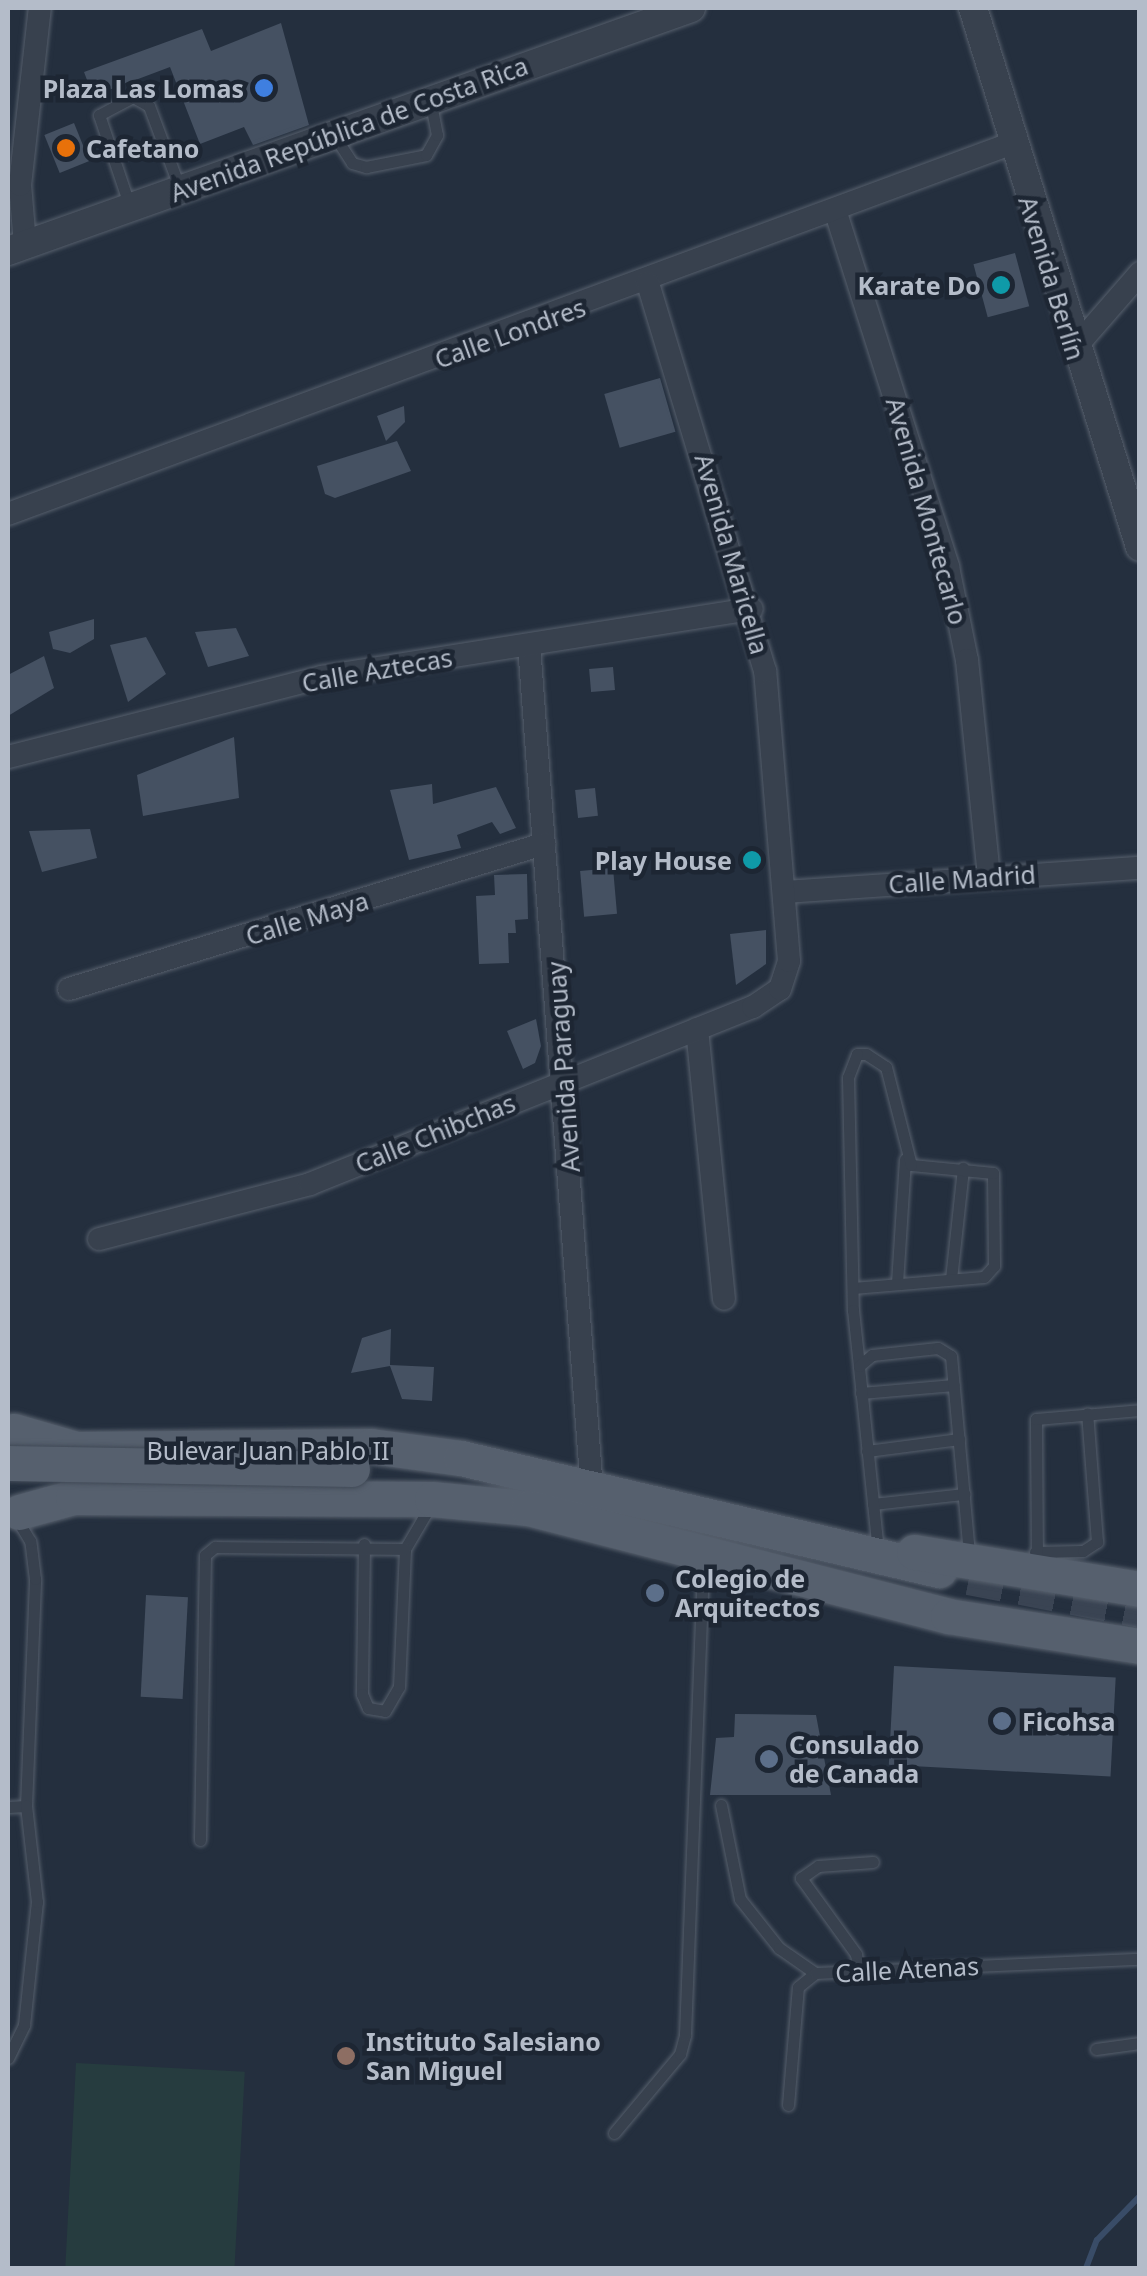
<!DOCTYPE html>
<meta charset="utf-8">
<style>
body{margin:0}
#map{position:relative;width:1147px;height:2276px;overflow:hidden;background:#242f3e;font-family:"Noto Sans",sans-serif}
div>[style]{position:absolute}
.green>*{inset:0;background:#263c3f;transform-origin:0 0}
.stream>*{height:6px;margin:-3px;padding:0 3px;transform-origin:3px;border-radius:3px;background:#394c67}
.building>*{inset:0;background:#455162;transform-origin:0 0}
.primary-tunnel>*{height:35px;margin-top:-17.5px;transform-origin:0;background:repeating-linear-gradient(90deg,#3a4453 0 35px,transparent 0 53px)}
.roads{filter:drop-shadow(0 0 2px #565f6c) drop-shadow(0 0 2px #565f6c)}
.service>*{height:11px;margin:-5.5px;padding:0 5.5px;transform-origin:5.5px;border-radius:5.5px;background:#38414e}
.minor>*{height:22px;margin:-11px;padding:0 11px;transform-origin:11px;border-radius:11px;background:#38414e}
.tertiary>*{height:28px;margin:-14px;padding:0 14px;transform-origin:14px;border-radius:14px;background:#38414e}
.primary>*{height:35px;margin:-17.5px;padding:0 17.5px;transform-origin:17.5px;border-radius:17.5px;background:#56606e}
.bridges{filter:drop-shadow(0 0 2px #414a57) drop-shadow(0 0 2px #414a57)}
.primary-bridge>*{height:35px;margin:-17.5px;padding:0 17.5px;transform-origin:17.5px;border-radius:17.5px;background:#56606e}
.dots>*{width:28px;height:28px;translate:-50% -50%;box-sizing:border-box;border:5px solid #1d2633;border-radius:50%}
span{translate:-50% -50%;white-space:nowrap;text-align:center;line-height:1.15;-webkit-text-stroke:9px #1d2633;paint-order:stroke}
.poi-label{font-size:25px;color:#b4bcc9;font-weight:700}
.right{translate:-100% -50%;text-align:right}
.left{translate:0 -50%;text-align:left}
.street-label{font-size:25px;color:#b4bcc9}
.frame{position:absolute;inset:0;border:10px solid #b4bcc9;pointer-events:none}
</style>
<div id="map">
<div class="green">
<i style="left:76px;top:2063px;width:169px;height:205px;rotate:3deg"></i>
</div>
<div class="stream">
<i style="left:1086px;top:2268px;width:30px;rotate:-69deg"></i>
<i style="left:1097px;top:2240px;width:62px;rotate:-45.7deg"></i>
</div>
<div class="building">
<i style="clip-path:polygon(281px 23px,309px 125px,253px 145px,244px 127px,200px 144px,170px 67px,93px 96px,84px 72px,202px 29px,211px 51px)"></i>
<i style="left:74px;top:123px;width:41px;height:32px;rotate:68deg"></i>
<i style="left:1015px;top:253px;width:55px;height:43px;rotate:75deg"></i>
<i style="left:660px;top:378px;width:56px;height:58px;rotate:74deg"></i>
<i style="clip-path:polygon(404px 406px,405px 422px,386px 441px,377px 416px)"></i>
<i style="clip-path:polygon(397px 441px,411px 471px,335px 498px,325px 494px,317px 466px)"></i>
<i style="clip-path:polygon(94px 619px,94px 639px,70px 653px,53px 649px,49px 632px)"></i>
<i style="clip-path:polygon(236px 628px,249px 656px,208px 667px,195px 632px)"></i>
<i style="clip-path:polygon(146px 637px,166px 674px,128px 702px,110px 645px)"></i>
<i style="clip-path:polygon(44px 656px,54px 688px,8px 716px,8px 675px)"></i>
<i style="left:613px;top:667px;width:23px;height:24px;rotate:85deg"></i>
<i style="clip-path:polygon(234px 737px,239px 798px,143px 816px,137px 775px)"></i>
<i style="clip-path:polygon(432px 784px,433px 804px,496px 787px,516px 828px,500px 834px,492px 822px,457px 835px,461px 848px,409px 860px,390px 790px)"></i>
<i style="left:595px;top:788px;width:28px;height:20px;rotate:84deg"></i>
<i style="clip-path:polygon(90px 829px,97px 858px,42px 872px,29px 831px)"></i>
<i style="left:613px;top:868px;width:46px;height:33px;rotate:85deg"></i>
<i style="clip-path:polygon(527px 874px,528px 919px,515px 920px,516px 933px,508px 933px,509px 963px,479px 964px,476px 896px,495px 895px,494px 875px)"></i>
<i style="clip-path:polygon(766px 930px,766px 964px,736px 985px,730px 934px)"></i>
<i style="clip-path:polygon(536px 1019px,541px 1046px,535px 1063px,523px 1069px,507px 1031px)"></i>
<i style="clip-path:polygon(391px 1329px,390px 1365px,434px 1367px,432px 1401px,402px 1399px,390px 1366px,351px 1373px,362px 1338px)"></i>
<i style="left:146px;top:1595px;width:42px;height:102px;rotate:3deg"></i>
<i style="left:894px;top:1666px;width:222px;height:99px;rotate:3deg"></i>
<i style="clip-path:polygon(735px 1714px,816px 1715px,831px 1795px,710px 1795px,716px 1738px,734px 1737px)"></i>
</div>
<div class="primary-tunnel">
<i style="left:969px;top:1577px;width:174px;rotate:10.9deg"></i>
</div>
<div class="roads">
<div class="service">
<i style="left:334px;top:135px;width:33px;rotate:57deg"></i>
<i style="left:352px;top:163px;width:15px;rotate:16deg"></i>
<i style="left:366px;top:167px;width:61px;rotate:-11.3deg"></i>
<i style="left:426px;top:155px;width:23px;rotate:-61deg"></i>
<i style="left:437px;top:135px;width:36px;rotate:-101deg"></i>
<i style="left:130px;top:207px;width:97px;rotate:-108.6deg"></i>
<i style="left:99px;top:115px;width:38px;rotate:-28deg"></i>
<i style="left:133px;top:97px;width:18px;rotate:29deg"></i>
<i style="left:149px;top:106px;width:89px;rotate:69.5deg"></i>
<i style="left:951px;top:1279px;width:112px;rotate:-83.8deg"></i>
<i style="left:897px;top:1283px;width:124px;rotate:-86.3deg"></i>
<i style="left:853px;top:1288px;width:131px;rotate:-4.8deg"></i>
<i style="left:984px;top:1277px;width:15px;rotate:-48deg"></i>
<i style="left:994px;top:1266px;width:93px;rotate:-90.6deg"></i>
<i style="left:993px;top:1173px;width:82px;rotate:-174.4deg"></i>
<i style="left:911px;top:1165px;width:101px;rotate:-104.3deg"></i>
<i style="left:886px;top:1067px;width:24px;rotate:-147deg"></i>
<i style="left:866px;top:1054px;width:9px;rotate:180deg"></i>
<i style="left:857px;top:1054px;width:25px;rotate:111deg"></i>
<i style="left:848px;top:1077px;width:233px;rotate:88.8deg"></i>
<i style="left:853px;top:1310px;width:56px;rotate:83.9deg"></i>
<i style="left:861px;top:1393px;width:93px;rotate:-4.9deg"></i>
<i style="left:867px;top:1451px;width:93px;rotate:-7.4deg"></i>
<i style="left:873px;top:1504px;width:92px;rotate:-6.3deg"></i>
<i style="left:364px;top:1544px;width:150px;rotate:90.8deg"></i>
<i style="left:362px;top:1694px;width:15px;rotate:67deg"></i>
<i style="left:368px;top:1708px;width:17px;rotate:10deg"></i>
<i style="left:385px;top:1711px;width:28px;rotate:-60deg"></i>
<i style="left:399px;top:1687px;width:138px;rotate:-87.5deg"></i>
<i style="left:405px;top:1549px;width:53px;rotate:-59.6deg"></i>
<i style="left:878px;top:1551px;width:186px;rotate:-95.9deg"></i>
<i style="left:859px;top:1366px;width:17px;rotate:-40deg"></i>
<i style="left:872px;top:1355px;width:66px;rotate:-6.1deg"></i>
<i style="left:938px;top:1348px;width:15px;rotate:32deg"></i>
<i style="left:951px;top:1356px;width:199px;rotate:84.8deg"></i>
<i style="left:1035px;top:1552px;width:48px;rotate:-1.2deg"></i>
<i style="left:1083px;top:1551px;width:17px;rotate:-33deg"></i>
<i style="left:1097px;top:1542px;width:129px;rotate:-94.4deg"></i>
<i style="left:1037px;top:1565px;width:146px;rotate:-90.4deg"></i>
<i style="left:1036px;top:1419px;width:104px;rotate:-4.9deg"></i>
<i style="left:721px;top:1805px;width:96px;rotate:78.6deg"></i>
<i style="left:740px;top:1899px;width:63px;rotate:51.5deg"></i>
<i style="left:779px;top:1948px;width:44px;rotate:34.8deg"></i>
<i style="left:8px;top:1807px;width:18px;rotate:-3deg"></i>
<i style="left:26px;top:1806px;width:227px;rotate:-87.7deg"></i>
<i style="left:35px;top:1579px;width:38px;rotate:-97deg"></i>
<i style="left:30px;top:1541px;width:26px;rotate:-121deg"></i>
<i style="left:200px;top:1840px;width:285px;rotate:-89deg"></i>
<i style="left:205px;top:1555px;width:13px;rotate:-39deg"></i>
<i style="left:215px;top:1547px;width:190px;rotate:0.6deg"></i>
<i style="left:859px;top:1971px;width:17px;rotate:-100deg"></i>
<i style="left:856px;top:1954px;width:94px;rotate:-125.9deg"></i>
<i style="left:801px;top:1878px;width:21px;rotate:-35deg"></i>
<i style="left:818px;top:1866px;width:55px;rotate:-4.2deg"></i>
<i style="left:1096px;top:2049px;width:44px;rotate:-7.8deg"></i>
<i style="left:8px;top:2058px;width:37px;rotate:-64deg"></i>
<i style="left:24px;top:2025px;width:124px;rotate:-84deg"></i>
<i style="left:37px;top:1902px;width:97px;rotate:-96.5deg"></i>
<i style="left:788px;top:2105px;width:118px;rotate:-85.2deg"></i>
<i style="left:798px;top:1987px;width:22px;rotate:-39deg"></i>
<i style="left:815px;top:1973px;width:325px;rotate:-2.5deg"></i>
<i style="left:614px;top:2133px;width:103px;rotate:-50.1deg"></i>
<i style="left:680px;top:2054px;width:20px;rotate:-75deg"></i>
<i style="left:685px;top:2035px;width:475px;rotate:-87.8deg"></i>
</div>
<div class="minor">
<i style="left:836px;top:213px;width:371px;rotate:72.4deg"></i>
<i style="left:948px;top:567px;width:95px;rotate:78.5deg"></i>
<i style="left:967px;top:660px;width:217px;rotate:84.2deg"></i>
<i style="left:25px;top:244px;width:59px;rotate:-94.8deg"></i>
<i style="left:20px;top:185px;width:178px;rotate:-83.6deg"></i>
<i style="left:1074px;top:349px;width:101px;rotate:-49deg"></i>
<i style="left:8px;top:514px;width:1068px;rotate:-20.27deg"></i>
<i style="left:529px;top:645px;width:847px;rotate:85.74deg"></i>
<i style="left:8px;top:757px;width:324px;rotate:-14.3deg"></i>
<i style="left:322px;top:677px;width:435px;rotate:-9deg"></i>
<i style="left:785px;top:892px;width:356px;rotate:-3.9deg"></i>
<i style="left:69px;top:989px;width:497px;rotate:-17deg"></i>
<i style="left:697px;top:1029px;width:271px;rotate:84.3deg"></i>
<i style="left:99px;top:1239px;width:218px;rotate:-14.6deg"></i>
<i style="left:310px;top:1184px;width:477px;rotate:-21.8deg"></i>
<i style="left:753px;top:1007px;width:32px;rotate:-34deg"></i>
<i style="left:780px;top:989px;width:29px;rotate:-72deg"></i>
<i style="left:789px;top:961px;width:291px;rotate:-94.7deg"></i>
<i style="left:765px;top:671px;width:405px;rotate:-106.8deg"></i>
</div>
<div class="tertiary">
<i style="left:973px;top:8px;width:564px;rotate:72.79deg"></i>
<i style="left:8px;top:251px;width:725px;rotate:-19.58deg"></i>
</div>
<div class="primary">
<i style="left:14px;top:1431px;width:65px;rotate:16.2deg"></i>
<i style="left:76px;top:1449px;width:295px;rotate:-0.6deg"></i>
<i style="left:371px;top:1446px;width:91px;rotate:7.6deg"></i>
<i style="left:461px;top:1458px;width:491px;rotate:13.2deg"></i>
<i style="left:19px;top:1512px;width:56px;rotate:-15.5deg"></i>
<i style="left:73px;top:1497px;width:359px;rotate:0.3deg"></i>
<i style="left:432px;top:1499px;width:96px;rotate:5.4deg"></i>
<i style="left:528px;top:1508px;width:434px;rotate:14.4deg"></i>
<i style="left:948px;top:1616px;width:194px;rotate:8.9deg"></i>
<i style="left:914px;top:1552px;width:229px;rotate:9.3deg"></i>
</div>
</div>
<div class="bridges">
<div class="primary-bridge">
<i style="left:8px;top:1463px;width:344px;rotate:1deg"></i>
</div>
</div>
<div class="dots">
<i style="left:264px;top:88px;background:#3f7fe0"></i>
<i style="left:66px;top:148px;background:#e8710a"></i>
<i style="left:1001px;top:285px;background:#0f9aa8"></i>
<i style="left:752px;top:860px;background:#0f9aa8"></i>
<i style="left:655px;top:1593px;background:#5c6f8a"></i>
<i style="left:1002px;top:1721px;background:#5c6f8a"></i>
<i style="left:769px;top:1759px;background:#5c6f8a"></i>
<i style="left:346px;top:2056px;background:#8d6e63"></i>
</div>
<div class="poi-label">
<span class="right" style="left:244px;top:88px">Plaza Las Lomas</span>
<span class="left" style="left:86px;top:148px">Cafetano</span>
<span class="right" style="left:981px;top:285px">Karate Do</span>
<span class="right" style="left:732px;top:860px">Play House</span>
<span class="left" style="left:675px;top:1593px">Colegio de<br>Arquitectos</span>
<span class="left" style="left:1022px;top:1721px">Ficohsa</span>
<span class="left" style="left:789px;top:1759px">Consulado<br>de Canada</span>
<span class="left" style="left:366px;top:2056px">Instituto Salesiano<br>San Miguel</span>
</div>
<div class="street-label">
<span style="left:349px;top:129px;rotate:-20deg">Avenida República de Costa Rica</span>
<span style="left:1052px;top:278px;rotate:73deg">Avenida Berlín</span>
<span style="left:510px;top:333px;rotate:-20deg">Calle Londres</span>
<span style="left:927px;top:511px;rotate:74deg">Avenida Montecarlo</span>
<span style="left:732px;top:554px;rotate:74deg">Avenida Maricella</span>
<span style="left:377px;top:670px;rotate:-10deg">Calle Aztecas</span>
<span style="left:962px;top:879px;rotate:-4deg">Calle Madrid</span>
<span style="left:307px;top:918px;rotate:-17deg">Calle Maya</span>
<span style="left:563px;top:1067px;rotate:-94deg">Avenida Paraguay</span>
<span style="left:435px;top:1133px;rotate:-22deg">Calle Chibchas</span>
<span style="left:268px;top:1450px">Bulevar Juan Pablo II</span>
<span style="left:907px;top:1969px;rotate:-3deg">Calle Atenas</span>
</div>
<div class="frame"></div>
</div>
